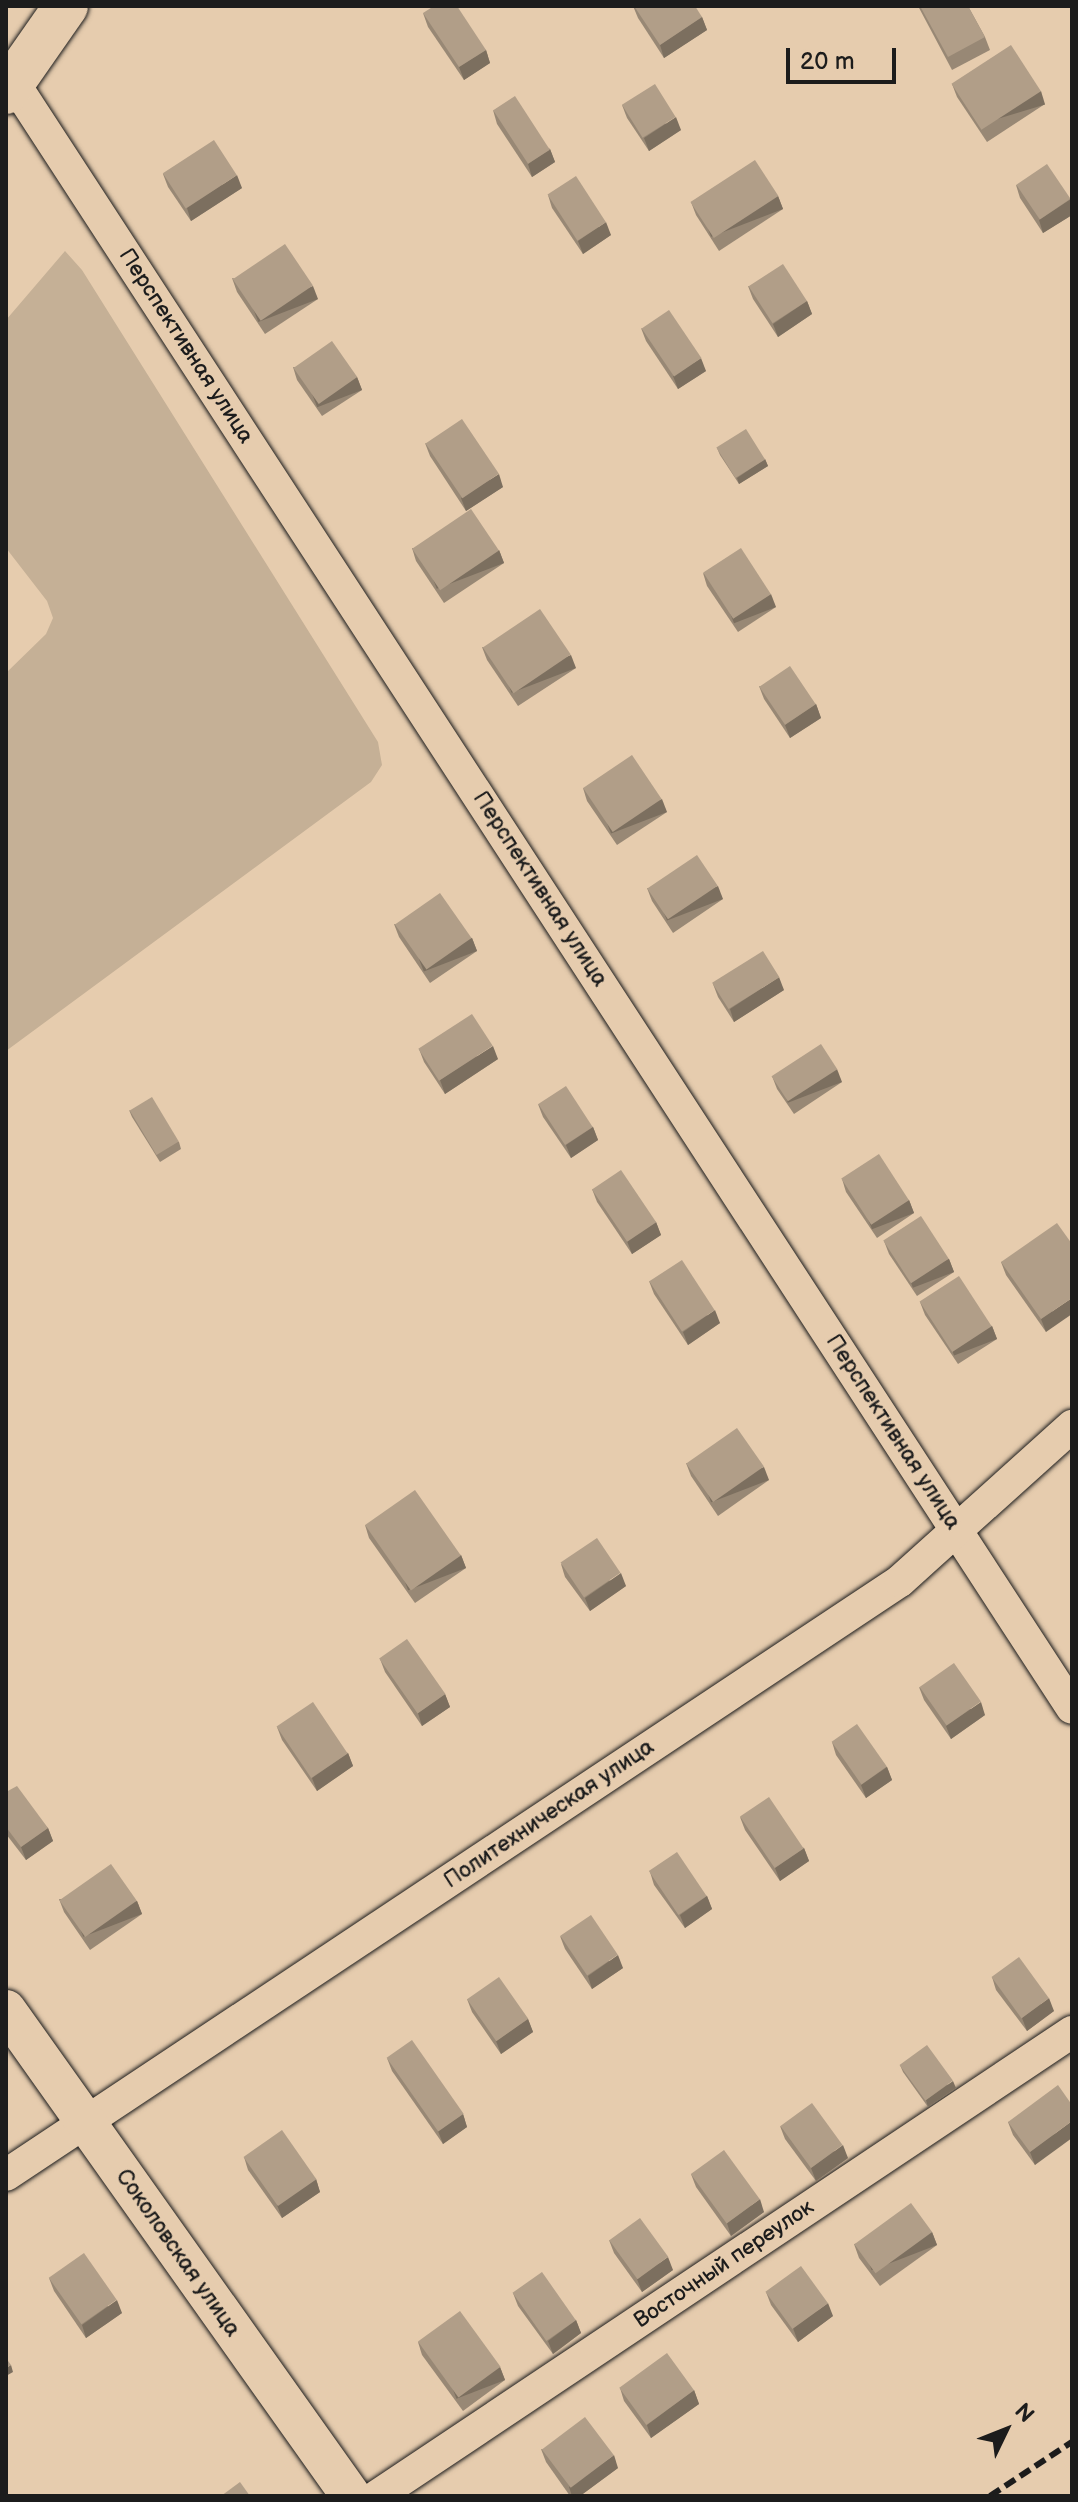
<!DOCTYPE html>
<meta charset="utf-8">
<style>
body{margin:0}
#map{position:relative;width:1078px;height:2502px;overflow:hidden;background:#e6ccae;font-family:"Balsamiq Sans",sans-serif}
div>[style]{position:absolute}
.green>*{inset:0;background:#c5b096}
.roads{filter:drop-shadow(0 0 2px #1c1c1c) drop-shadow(0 0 2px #1c1c1c)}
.minor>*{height:32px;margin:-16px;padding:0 16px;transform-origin:16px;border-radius:16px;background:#e6ccae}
.tertiary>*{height:40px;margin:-20px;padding:0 20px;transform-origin:20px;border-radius:20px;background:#e6ccae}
.secondary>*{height:44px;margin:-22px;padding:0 22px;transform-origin:22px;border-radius:22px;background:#e6ccae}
.rail>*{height:6px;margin-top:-3px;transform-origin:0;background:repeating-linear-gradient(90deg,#1c1c1c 0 12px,transparent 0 18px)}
.wall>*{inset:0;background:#988875}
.shaded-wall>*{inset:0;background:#7c6f5f;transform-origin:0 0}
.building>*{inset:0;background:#b19e88;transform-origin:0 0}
span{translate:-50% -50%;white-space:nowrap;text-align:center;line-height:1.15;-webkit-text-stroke:6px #e6ccae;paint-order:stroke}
.street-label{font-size:22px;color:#1c1c1c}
.frame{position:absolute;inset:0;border:8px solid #1c1c1c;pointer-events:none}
.north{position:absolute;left:966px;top:2390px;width:80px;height:80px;-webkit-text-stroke:6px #e6ccae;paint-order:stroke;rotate:47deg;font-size:22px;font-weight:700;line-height:32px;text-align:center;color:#1c1c1c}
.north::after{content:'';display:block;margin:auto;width:28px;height:36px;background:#1c1c1c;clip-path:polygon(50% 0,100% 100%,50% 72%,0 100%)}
.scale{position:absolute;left:786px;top:48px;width:110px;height:36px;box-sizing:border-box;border:4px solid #1c1c1c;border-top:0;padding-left:10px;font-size:24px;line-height:28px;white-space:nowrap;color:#1c1c1c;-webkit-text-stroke:6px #e6ccae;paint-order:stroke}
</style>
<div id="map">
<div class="green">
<i style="clip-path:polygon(65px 251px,82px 270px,378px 742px,382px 765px,371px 782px,6px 1051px,6px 673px,46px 634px,53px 618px,47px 601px,6px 548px,6px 320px)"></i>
</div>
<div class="roads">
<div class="minor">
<i style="left:6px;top:71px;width:1953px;rotate:56.93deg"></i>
<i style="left:6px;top:2175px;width:1073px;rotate:-33.6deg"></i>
<i style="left:900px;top:1581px;width:232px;rotate:-42deg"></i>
<i style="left:377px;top:2496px;width:836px;rotate:-33.73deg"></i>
</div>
<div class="tertiary">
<i style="left:6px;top:2010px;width:596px;rotate:54.63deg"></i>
</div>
<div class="secondary">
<i style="left:6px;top:92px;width:105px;rotate:-55.1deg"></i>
</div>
</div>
<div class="rail">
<i style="left:990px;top:2496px;width:98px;rotate:-33.4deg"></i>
</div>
<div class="wall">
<i style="clip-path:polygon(633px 6px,702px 17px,707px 30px,664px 58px,638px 18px)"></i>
<i style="clip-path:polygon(918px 6px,968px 6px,985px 37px,990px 50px,952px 70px)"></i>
<i style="clip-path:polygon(423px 13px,486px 50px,490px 63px,464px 80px,428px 27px)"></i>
<i style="clip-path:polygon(952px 84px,1045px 104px,987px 142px,957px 97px)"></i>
<i style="clip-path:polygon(622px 105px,681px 130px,649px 151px,627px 118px)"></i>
<i style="clip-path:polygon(493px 110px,550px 149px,555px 162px,532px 177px,497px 124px)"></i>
<i style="clip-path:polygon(163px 174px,242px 188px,191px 221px,168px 187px)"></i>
<i style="clip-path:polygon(1016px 185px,1071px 199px,1072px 203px,1072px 215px,1043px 233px,1020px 198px)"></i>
<i style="clip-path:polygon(548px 195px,611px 235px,583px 254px,552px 208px)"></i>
<i style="clip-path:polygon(778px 196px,783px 209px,719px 251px,696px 215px,691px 202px)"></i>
<i style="clip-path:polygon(232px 278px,318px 299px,265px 334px,237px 292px)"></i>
<i style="clip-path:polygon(748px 286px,807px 301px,812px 314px,778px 337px,753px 299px)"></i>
<i style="clip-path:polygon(641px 328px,706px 371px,678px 389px,646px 341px)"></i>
<i style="clip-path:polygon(293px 367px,357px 377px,362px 390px,322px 416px,297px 380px)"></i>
<i style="clip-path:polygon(425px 443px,503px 487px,466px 511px,430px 456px)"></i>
<i style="clip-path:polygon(717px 448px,765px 459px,768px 466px,739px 484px,720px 455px)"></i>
<i style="clip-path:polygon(412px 548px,499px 550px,504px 563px,444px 603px,416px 561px)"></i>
<i style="clip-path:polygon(703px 573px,776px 607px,738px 632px,707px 586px)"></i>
<i style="clip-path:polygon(482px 647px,576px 668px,518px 706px,487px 660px)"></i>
<i style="clip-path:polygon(759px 686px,816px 704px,821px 718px,790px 738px,764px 699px)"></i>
<i style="clip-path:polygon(583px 788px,667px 812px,617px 845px,587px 801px)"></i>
<i style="clip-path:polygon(647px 888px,723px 899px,673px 933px,652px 901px)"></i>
<i style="clip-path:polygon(394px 924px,472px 938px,477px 951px,430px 983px,399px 937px)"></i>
<i style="clip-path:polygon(713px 984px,784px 990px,734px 1022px,718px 997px)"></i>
<i style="clip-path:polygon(419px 1049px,498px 1059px,445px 1094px,424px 1062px)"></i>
<i style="clip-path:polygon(772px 1076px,842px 1082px,794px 1114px,777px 1089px)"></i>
<i style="clip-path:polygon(538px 1104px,593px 1127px,598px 1140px,571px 1158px,543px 1117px)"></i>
<i style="clip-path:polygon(129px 1110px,179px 1142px,181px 1149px,160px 1162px,132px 1117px)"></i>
<i style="clip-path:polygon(842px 1179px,909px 1200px,914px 1213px,877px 1238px,846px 1192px)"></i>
<i style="clip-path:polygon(592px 1189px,656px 1222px,661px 1235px,632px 1254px,597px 1202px)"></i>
<i style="clip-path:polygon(884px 1241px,949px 1259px,954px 1272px,917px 1296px,889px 1254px)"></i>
<i style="clip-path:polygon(1072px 1244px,1046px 1332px,1006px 1275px,1001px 1262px)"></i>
<i style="clip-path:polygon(649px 1281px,720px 1323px,688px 1345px,654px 1294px)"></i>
<i style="clip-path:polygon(920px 1302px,992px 1326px,997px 1339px,958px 1364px,925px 1315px)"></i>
<i style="clip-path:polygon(686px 1463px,769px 1480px,718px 1516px,691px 1476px)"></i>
<i style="clip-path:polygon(365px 1525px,461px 1555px,466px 1568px,415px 1603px,369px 1538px)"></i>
<i style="clip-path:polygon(561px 1564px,626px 1586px,590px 1611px,565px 1577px)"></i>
<i style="clip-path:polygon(380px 1659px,445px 1694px,450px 1707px,422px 1726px,385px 1672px)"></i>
<i style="clip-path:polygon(919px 1687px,985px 1715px,951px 1739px,924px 1700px)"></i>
<i style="clip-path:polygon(277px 1727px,348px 1753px,353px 1766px,317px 1791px,282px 1740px)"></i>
<i style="clip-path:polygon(832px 1742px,887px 1767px,892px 1780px,866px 1798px,836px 1755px)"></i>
<i style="clip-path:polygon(6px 1792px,48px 1828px,53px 1841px,26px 1860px,6px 1834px)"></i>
<i style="clip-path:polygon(740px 1817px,804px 1848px,809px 1861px,780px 1881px,745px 1830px)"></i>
<i style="clip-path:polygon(650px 1872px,707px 1896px,712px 1909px,685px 1928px,654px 1885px)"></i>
<i style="clip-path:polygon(59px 1899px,137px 1901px,142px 1914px,90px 1950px,64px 1912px)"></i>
<i style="clip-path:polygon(560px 1936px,623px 1968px,592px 1989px,565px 1949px)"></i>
<i style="clip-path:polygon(992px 1977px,1054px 2011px,1027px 2031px,996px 1990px)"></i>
<i style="clip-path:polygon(467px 1999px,528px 2019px,533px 2032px,501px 2054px,472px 2012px)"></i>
<i style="clip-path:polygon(387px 2058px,463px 2114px,467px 2127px,443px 2144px,392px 2071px)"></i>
<i style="clip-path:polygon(900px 2065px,956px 2088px,928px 2107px,903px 2072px)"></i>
<i style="clip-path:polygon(1072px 2105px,1035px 2165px,1013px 2135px,1008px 2122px)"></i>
<i style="clip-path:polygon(780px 2126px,848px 2158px,816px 2181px,785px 2139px)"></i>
<i style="clip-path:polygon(244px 2157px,316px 2179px,320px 2192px,282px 2218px,248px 2170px)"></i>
<i style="clip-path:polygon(691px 2174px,764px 2212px,731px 2236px,696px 2187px)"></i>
<i style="clip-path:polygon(932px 2232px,937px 2245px,880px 2286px,859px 2258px,854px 2244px)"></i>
<i style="clip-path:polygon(609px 2240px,673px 2270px,642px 2292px,614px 2253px)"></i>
<i style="clip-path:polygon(49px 2278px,122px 2313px,86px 2338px,54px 2291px)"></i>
<i style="clip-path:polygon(766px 2292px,833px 2316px,798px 2342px,771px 2305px)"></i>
<i style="clip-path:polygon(513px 2293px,576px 2320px,581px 2333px,553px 2354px,518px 2306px)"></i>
<i style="clip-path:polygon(418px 2342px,500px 2367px,505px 2380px,463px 2411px,422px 2355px)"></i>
<i style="clip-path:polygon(620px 2388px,694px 2390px,699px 2404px,651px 2438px,624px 2401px)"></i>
<i style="clip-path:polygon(541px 2449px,618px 2468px,580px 2496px,570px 2496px,546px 2462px)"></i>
</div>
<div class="shaded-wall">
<i style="clip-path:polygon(702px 17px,707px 30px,664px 58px,660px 45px)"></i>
<i style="clip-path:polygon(486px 50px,490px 63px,464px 80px,459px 67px)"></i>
<i style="left:1041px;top:91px;width:14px;height:69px;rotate:73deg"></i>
<i style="clip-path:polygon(676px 117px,681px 130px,649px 151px,644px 138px)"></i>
<i style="clip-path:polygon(550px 149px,555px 162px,532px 177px,528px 164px)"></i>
<i style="clip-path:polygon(237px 175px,242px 188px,191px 221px,187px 208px)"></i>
<i style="left:778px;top:196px;width:14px;height:77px;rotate:69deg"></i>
<i style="clip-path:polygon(1071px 199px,1072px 203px,1072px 215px,1043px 233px,1039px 220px)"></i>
<i style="clip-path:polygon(606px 222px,611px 235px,583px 254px,578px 241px)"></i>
<i style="left:313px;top:286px;width:14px;height:64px;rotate:69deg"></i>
<i style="clip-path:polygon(807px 301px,812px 314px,778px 337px,773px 324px)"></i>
<i style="clip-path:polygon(701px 358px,706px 371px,678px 389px,673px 376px)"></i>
<i style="left:357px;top:377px;width:14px;height:48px;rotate:69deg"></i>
<i style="clip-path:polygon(765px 459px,768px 466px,739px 484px,737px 478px)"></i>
<i style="clip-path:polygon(499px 474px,503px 487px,466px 511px,461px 498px)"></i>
<i style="left:499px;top:550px;width:14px;height:72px;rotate:69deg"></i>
<i style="left:771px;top:594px;width:14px;height:45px;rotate:69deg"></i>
<i style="left:571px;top:655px;width:14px;height:69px;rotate:69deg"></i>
<i style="clip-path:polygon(816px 704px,821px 718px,790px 738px,785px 725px)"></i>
<i style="left:662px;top:799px;width:14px;height:60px;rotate:69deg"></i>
<i style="left:718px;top:886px;width:14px;height:60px;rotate:69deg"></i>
<i style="left:472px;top:938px;width:14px;height:57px;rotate:69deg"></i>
<i style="clip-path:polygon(779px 977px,784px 990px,734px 1022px,730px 1009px)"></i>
<i style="clip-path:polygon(493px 1046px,498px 1059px,445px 1094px,440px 1080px)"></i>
<i style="left:837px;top:1069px;width:14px;height:58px;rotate:69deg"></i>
<i style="clip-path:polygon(593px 1127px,598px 1140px,571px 1158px,566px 1145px)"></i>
<i style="left:909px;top:1200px;width:14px;height:45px;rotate:69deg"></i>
<i style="clip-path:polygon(656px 1222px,661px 1235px,632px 1254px,627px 1241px)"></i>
<i style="left:949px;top:1259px;width:14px;height:44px;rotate:69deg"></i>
<i style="clip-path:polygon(1072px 1298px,1072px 1314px,1046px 1332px,1041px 1319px)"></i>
<i style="clip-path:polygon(715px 1310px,720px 1323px,688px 1345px,683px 1332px)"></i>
<i style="left:992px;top:1326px;width:14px;height:46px;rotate:69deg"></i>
<i style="left:764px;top:1467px;width:14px;height:62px;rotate:69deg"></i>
<i style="left:461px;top:1555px;width:14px;height:62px;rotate:69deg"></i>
<i style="clip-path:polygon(621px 1573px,626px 1586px,590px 1611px,585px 1598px)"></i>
<i style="clip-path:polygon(445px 1694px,450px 1707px,422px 1726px,418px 1713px)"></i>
<i style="clip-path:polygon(981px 1702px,985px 1715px,951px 1739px,946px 1726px)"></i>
<i style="clip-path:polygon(348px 1753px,353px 1766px,317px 1791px,312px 1778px)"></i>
<i style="clip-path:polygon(887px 1767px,892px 1780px,866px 1798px,861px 1785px)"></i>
<i style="clip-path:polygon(48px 1828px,53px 1841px,26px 1860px,21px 1847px)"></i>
<i style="clip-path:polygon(804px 1848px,809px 1861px,780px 1881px,775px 1868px)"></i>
<i style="clip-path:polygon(707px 1896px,712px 1909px,685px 1928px,680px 1915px)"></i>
<i style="left:137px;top:1901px;width:14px;height:63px;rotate:69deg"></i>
<i style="clip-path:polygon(618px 1955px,623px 1968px,592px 1989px,588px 1976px)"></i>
<i style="clip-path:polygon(1049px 1998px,1054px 2011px,1027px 2031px,1022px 2018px)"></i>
<i style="clip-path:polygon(528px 2019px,533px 2032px,501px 2054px,496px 2041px)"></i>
<i style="clip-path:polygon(953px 2081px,956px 2088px,928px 2107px,926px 2100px)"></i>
<i style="clip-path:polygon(463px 2114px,467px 2127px,443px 2144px,438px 2131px)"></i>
<i style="clip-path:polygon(1072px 2121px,1072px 2138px,1035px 2165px,1030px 2152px)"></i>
<i style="clip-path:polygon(843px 2145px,848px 2158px,816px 2181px,811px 2168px)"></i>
<i style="clip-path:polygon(316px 2179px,320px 2192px,282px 2218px,277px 2205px)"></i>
<i style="clip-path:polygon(760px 2199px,764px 2212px,731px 2236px,727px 2223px)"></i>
<i style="left:932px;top:2232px;width:14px;height:70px;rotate:69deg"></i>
<i style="clip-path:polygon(668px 2257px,673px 2270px,642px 2292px,637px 2279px)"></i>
<i style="clip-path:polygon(117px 2300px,122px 2313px,86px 2338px,82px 2325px)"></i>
<i style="clip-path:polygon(828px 2303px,833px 2316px,798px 2342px,793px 2328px)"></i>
<i style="clip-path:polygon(576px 2320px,581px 2333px,553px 2354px,548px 2341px)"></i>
<i style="clip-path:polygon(11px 2365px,13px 2372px,6px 2376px,6px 2368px)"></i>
<i style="left:500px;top:2367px;width:14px;height:52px;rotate:69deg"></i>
<i style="clip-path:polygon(694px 2390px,699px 2404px,651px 2438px,647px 2425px)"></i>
<i style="clip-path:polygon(614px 2455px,618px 2468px,580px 2496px,572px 2496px,569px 2487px)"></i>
</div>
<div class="building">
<i style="clip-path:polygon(434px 6px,457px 6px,486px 50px,459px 67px,423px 13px)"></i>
<i style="clip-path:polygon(634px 6px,695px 6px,702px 17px,660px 45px)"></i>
<i style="clip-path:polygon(920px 6px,968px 6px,985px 37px,948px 57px)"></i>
<i style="left:1011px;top:45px;width:55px;height:71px;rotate:57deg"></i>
<i style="left:655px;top:84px;width:39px;height:39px;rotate:58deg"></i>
<i style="left:515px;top:96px;width:64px;height:26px;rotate:57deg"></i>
<i style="left:214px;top:140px;width:42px;height:61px;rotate:57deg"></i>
<i style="left:755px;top:160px;width:43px;height:77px;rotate:57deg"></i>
<i style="left:1047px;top:164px;width:42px;height:37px;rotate:56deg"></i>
<i style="left:576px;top:176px;width:55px;height:34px;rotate:57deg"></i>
<i style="left:285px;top:244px;width:50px;height:63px;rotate:56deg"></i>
<i style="left:783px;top:264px;width:44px;height:41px;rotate:57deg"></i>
<i style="left:669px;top:310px;width:58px;height:33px;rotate:56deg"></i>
<i style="left:332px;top:341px;width:44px;height:47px;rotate:55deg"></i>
<i style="left:462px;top:419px;width:66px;height:44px;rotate:56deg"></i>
<i style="left:746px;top:429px;width:36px;height:35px;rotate:58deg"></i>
<i style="left:471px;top:509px;width:50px;height:71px;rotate:56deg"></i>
<i style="left:741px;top:548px;width:55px;height:45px;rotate:57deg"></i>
<i style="left:540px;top:609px;width:55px;height:69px;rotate:56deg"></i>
<i style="left:790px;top:666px;width:46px;height:37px;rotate:56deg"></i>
<i style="left:632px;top:755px;width:53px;height:59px;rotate:56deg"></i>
<i style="left:697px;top:855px;width:37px;height:60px;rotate:56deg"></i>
<i style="left:440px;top:893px;width:55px;height:55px;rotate:55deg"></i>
<i style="left:763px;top:951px;width:31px;height:60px;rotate:58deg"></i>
<i style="left:472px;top:1014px;width:38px;height:64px;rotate:57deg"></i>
<i style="left:821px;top:1044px;width:30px;height:59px;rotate:57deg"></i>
<i style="left:566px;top:1086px;width:49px;height:33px;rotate:57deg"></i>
<i style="left:152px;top:1097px;width:52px;height:26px;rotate:59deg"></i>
<i style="left:879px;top:1154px;width:55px;height:45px;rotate:57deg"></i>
<i style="left:621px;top:1170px;width:63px;height:35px;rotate:56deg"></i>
<i style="left:921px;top:1216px;width:51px;height:45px;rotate:57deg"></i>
<i style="clip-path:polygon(1057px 1223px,1072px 1244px,1072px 1298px,1041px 1319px,1001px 1262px)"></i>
<i style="left:682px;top:1260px;width:60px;height:39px;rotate:57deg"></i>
<i style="left:959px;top:1276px;width:60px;height:47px;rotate:57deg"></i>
<i style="left:737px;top:1428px;width:47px;height:62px;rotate:55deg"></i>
<i style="left:415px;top:1490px;width:80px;height:61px;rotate:55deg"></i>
<i style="left:597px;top:1538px;width:42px;height:44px;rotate:56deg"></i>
<i style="left:407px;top:1639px;width:67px;height:34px;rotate:55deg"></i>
<i style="left:954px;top:1663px;width:47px;height:42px;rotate:55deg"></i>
<i style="left:313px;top:1702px;width:62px;height:44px;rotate:56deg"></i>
<i style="left:857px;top:1724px;width:52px;height:31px;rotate:55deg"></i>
<i style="clip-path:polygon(17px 1786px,48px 1828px,21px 1847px,6px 1827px,6px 1792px)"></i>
<i style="left:769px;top:1797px;width:62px;height:35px;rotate:56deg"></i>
<i style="left:677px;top:1852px;width:53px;height:34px;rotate:56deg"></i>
<i style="left:111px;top:1864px;width:45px;height:63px;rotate:55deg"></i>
<i style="left:591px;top:1915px;width:48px;height:37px;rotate:56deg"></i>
<i style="left:1019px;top:1957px;width:51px;height:34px;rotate:54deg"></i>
<i style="left:499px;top:1977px;width:51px;height:39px;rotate:55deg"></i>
<i style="left:412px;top:2040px;width:90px;height:31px;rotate:55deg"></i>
<i style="left:927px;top:2045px;width:44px;height:34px;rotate:54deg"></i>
<i style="clip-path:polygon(1058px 2085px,1072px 2105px,1072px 2121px,1030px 2152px,1008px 2122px)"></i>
<i style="left:812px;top:2103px;width:52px;height:39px;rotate:54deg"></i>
<i style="left:282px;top:2130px;width:60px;height:47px;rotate:55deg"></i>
<i style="left:724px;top:2150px;width:61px;height:41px;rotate:54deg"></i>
<i style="left:911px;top:2203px;width:36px;height:70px;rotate:54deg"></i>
<i style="left:640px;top:2218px;width:48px;height:38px;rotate:54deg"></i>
<i style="left:84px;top:2253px;width:57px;height:43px;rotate:55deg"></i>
<i style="left:801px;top:2266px;width:46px;height:44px;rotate:54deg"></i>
<i style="left:542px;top:2272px;width:59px;height:36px;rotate:55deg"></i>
<i style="left:460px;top:2311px;width:69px;height:52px;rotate:54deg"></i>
<i style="left:667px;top:2353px;width:46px;height:59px;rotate:54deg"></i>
<i style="clip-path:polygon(6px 2358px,11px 2365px,6px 2368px)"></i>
<i style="left:585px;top:2417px;width:48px;height:54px;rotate:53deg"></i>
<i style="clip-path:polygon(240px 2482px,250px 2496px,221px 2496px)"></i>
</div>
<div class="street-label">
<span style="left:186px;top:346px;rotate:57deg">Перспективная улица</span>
<span style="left:540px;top:889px;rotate:57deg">Перспективная улица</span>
<span style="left:893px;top:1432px;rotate:57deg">Перспективная улица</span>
<span style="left:549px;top:1814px;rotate:-34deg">Политехническая улица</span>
<span style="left:178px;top:2253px;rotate:55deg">Соколовская улица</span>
<span style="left:724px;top:2264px;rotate:-34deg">Восточный переулок</span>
</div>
<div class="frame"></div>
<div class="north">N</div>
<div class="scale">20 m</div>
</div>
